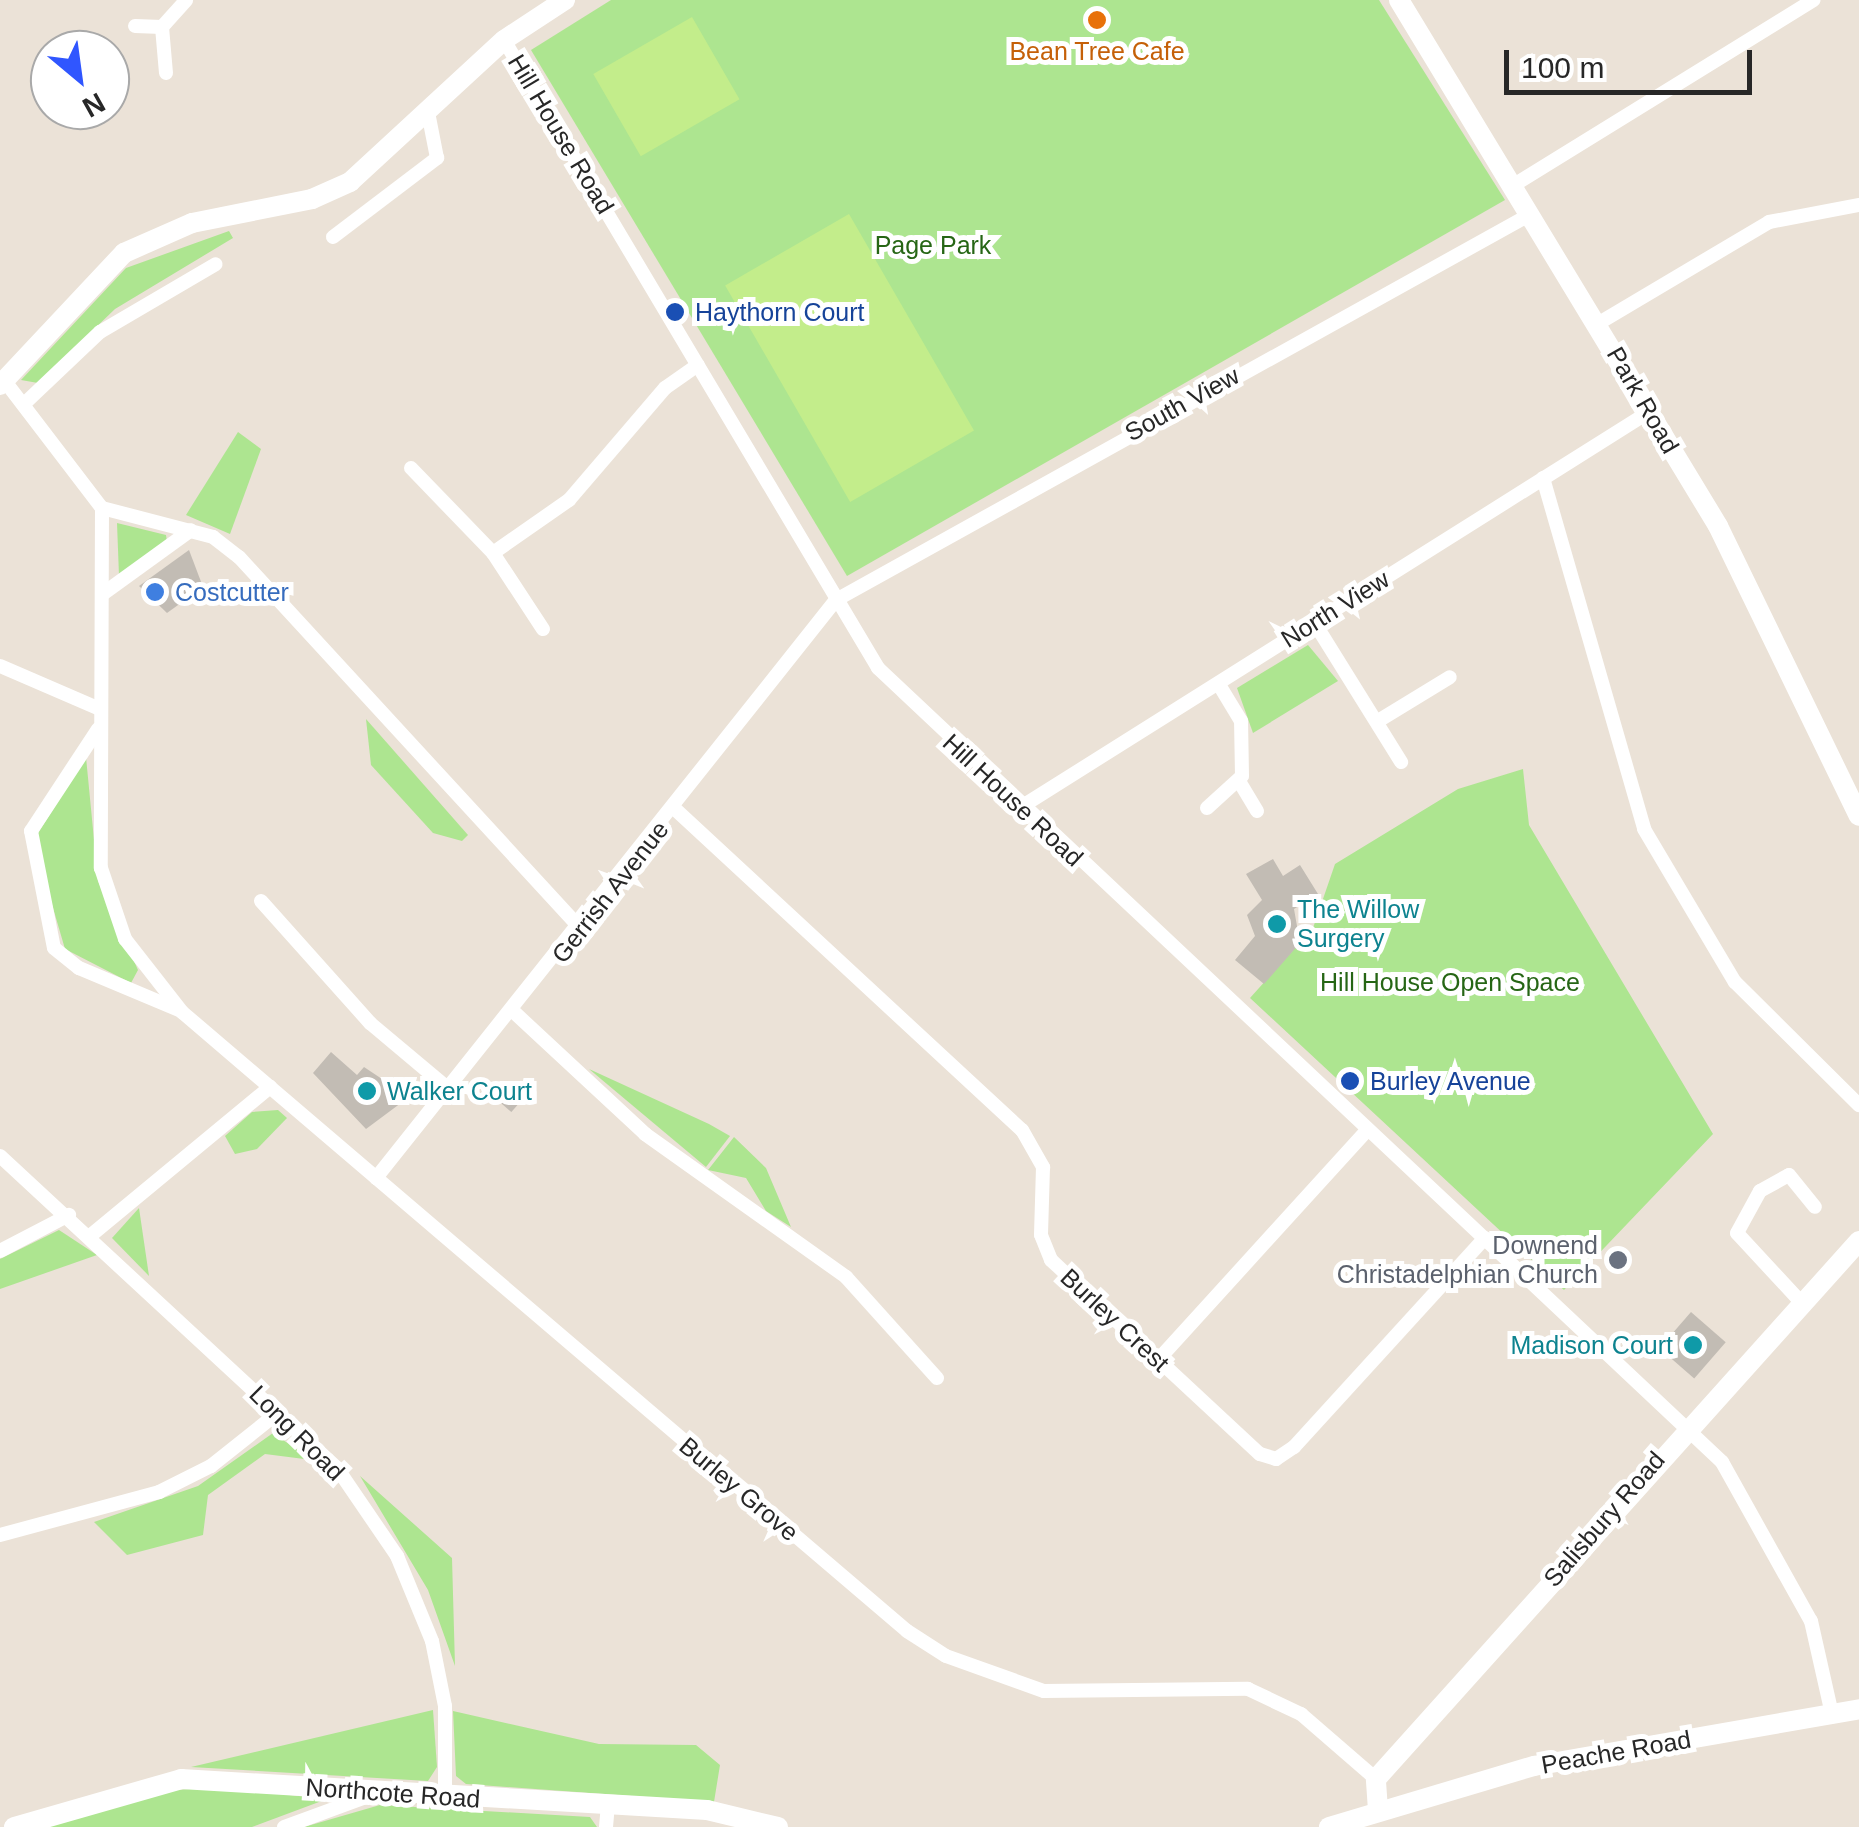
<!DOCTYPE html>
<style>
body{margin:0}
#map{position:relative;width:1859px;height:1827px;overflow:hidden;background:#ebe2d7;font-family:Arial,sans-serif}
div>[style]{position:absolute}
.green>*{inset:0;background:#ade590}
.pitch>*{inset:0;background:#c3ed8b;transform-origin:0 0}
.building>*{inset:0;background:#c2bcb4;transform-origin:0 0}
.street>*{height:14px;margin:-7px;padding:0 7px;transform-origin:7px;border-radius:7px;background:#fff}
.secondary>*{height:20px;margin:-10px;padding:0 10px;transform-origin:10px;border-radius:10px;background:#fff}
.dots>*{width:28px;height:28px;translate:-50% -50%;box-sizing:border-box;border:5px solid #fff;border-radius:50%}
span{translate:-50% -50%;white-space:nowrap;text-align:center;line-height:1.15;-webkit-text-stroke:10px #fff;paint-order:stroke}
.food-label{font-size:25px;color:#c56008}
.street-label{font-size:25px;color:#272727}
.park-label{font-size:25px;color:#266615}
.transit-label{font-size:25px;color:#164399}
.left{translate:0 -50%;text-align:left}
.shop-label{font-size:25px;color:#366cbe}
.culture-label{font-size:25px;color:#0d838f}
.right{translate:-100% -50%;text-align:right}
.worship-label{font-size:25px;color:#5b616d}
.north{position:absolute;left:30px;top:30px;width:100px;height:100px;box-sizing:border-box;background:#fff;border:2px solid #a9a9a9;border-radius:50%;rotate:151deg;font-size:28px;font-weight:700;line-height:40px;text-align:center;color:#272727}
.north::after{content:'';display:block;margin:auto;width:35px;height:45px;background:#3056ff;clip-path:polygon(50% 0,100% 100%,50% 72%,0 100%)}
.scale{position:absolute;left:1504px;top:50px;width:248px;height:45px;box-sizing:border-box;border:5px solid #272727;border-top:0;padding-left:12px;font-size:30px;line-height:35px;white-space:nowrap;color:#272727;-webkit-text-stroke:8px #fff;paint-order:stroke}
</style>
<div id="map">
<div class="green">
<i style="clip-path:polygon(611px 0,1379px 0,1505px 200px,847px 576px,531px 50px)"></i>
<i style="clip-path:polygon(229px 231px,233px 238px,115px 309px,38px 383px,21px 380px,126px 268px)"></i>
<i style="clip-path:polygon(238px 432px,261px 449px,230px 534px,186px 515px)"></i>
<i style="clip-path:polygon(117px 523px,166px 535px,167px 542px,119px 576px)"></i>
<i style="clip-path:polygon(1308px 645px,1338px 681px,1253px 733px,1237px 688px)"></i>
<i style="clip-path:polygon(366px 719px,468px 835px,462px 841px,433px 833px,371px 765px)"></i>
<i style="clip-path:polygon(86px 757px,98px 881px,138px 970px,131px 983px,65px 949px,37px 853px,35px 838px)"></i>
<i style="clip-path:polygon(1523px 769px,1529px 825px,1713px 1134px,1564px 1290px,1250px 998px,1313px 928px,1335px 864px,1458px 789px)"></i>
<i style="clip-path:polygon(589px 1069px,709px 1124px,730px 1136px,706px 1167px)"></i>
<i style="clip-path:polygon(278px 1110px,287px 1118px,257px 1149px,235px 1154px,225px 1136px,252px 1112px)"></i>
<i style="clip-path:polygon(734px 1137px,766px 1168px,791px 1227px,766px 1211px,746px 1178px,708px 1170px)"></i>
<i style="clip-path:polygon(139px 1208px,149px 1276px,112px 1238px)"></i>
<i style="clip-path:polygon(59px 1230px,97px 1255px,0 1289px,0 1259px)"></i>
<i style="clip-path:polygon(273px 1433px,312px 1460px,265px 1454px,208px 1495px,203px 1535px,127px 1555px,94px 1522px,198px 1486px)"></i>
<i style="clip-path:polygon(360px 1476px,452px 1558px,455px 1666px,428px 1590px)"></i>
<i style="clip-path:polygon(433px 1710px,437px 1767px,428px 1781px,191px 1767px)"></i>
<i style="clip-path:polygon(453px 1711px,599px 1744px,696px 1745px,720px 1765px,714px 1802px,466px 1784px,456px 1776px)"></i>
<i style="clip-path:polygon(215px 1787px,327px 1799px,252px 1827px,35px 1827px,151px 1792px)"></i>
<i style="clip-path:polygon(380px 1805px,590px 1817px,597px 1827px,304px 1827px)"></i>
</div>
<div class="pitch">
<i style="left:692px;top:17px;width:95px;height:114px;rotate:60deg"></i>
<i style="left:849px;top:214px;width:250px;height:143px;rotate:60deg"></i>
</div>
<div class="building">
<i style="clip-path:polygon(189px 550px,203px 587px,167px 613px,139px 586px)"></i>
<i style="clip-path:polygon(1273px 859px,1283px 876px,1300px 865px,1318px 894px,1294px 909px,1300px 943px,1264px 984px,1235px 960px,1255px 936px,1247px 915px,1262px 900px,1246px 874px)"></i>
<i style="clip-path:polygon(331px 1052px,357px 1075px,364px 1067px,409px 1097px,366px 1129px,313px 1073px)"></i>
<i style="left:500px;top:1081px;width:29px;height:16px;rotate:41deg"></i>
<i style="left:1691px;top:1312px;width:46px;height:48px;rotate:41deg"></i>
</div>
<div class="street">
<i style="left:135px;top:26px;width:27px;rotate:2deg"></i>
<i style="left:504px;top:40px;width:731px;rotate:59.22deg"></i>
<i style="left:878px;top:668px;width:1159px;rotate:43.25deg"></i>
<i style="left:1722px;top:1462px;width:182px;rotate:60.8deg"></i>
<i style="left:1811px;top:1621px;width:95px;rotate:77.3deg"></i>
<i style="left:166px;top:73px;width:46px;rotate:-95deg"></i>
<i style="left:162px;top:27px;width:36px;rotate:-48deg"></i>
<i style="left:1514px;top:185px;width:352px;rotate:-31.7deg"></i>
<i style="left:333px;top:237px;width:131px;rotate:-37.2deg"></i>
<i style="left:437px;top:158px;width:47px;rotate:-101.1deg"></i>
<i style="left:1599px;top:323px;width:198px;rotate:-30.7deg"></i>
<i style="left:1769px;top:222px;width:92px;rotate:-10.7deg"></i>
<i style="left:4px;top:380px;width:161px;rotate:52.6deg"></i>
<i style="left:102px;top:508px;width:360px;rotate:90.2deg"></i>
<i style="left:101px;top:868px;width:75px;rotate:71.3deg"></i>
<i style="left:125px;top:939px;width:93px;rotate:52deg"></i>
<i style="left:182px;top:1012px;width:953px;rotate:40.49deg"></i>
<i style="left:907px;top:1631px;width:46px;rotate:32.7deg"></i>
<i style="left:946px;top:1656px;width:104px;rotate:19.7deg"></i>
<i style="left:1044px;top:1691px;width:204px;rotate:-0.6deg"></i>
<i style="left:1248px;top:1689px;width:59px;rotate:25.3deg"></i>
<i style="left:1301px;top:1714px;width:99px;rotate:40.9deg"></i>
<i style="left:24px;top:404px;width:105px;rotate:-43.5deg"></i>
<i style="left:100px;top:332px;width:134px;rotate:-30.4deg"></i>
<i style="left:411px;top:468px;width:118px;rotate:46deg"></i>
<i style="left:493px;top:553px;width:91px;rotate:56.7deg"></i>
<i style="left:1543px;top:478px;width:365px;rotate:73.9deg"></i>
<i style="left:1644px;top:829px;width:178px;rotate:59.3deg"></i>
<i style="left:1735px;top:982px;width:175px;rotate:44.8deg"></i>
<i style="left:102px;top:508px;width:115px;rotate:14.6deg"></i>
<i style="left:213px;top:537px;width:33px;rotate:38deg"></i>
<i style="left:239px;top:557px;width:507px;rotate:47.4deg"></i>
<i style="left:493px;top:553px;width:93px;rotate:-34.9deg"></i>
<i style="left:569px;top:500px;width:148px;rotate:-49.4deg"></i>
<i style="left:665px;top:388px;width:40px;rotate:-34.9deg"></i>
<i style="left:104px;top:593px;width:107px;rotate:-35.9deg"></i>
<i style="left:1314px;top:622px;width:165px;rotate:58.1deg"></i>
<i style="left:0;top:666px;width:109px;rotate:23.3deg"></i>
<i style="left:1378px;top:721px;width:84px;rotate:-31.4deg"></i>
<i style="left:98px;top:729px;width:122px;rotate:123.3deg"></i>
<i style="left:31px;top:831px;width:119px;rotate:78.9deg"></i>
<i style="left:54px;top:948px;width:32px;rotate:39deg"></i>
<i style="left:79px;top:968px;width:108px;rotate:22.8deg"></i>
<i style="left:1239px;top:781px;width:35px;rotate:59deg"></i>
<i style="left:1021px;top:807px;width:742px;rotate:-32.17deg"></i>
<i style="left:1207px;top:808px;width:47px;rotate:-42.4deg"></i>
<i style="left:1242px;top:776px;width:55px;rotate:-91deg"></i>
<i style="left:1241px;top:721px;width:44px;rotate:-121.2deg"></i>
<i style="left:675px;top:809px;width:473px;rotate:42.8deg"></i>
<i style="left:1022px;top:1130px;width:43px;rotate:60.4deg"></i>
<i style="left:1043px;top:1167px;width:68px;rotate:91.7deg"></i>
<i style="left:1041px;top:1235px;width:27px;rotate:68deg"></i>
<i style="left:1051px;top:1260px;width:285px;rotate:42.9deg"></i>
<i style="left:1260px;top:1454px;width:17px;rotate:17deg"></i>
<i style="left:1276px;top:1459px;width:22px;rotate:-34deg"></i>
<i style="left:1294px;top:1447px;width:283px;rotate:-47.6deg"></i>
<i style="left:261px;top:901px;width:164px;rotate:48.2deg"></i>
<i style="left:370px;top:1023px;width:106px;rotate:40deg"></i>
<i style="left:515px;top:1013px;width:178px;rotate:42.9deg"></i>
<i style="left:645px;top:1134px;width:247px;rotate:35.4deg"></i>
<i style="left:846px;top:1277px;width:136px;rotate:48deg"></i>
<i style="left:0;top:1156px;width:459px;rotate:42.8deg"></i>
<i style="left:337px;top:1468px;width:107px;rotate:55.7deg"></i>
<i style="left:397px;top:1556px;width:92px;rotate:67.6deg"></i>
<i style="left:432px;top:1641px;width:66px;rotate:78.7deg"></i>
<i style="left:445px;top:1706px;width:90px;rotate:90deg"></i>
<i style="left:376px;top:1178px;width:739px;rotate:-51.49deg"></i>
<i style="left:836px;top:600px;width:795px;rotate:-29.05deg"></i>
<i style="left:90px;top:1236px;width:234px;rotate:-39.6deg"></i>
<i style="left:0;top:1251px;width:78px;rotate:-27.6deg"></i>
<i style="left:1799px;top:1300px;width:91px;rotate:-132.8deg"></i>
<i style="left:1737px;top:1233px;width:48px;rotate:-61.3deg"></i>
<i style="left:1760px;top:1191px;width:33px;rotate:-29deg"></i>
<i style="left:1789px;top:1175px;width:41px;rotate:50.9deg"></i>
<i style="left:1158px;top:1360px;width:311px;rotate:-47.7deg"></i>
<i style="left:0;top:1535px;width:165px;rotate:-15.1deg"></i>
<i style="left:159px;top:1492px;width:58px;rotate:-26.6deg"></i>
<i style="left:211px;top:1466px;width:87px;rotate:-38.5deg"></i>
<i style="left:284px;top:1827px;width:96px;rotate:-20.1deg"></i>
<i style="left:606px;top:1827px;width:23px;rotate:-85deg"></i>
</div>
<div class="secondary">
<i style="left:1399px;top:0;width:615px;rotate:58.76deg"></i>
<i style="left:1718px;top:526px;width:322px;rotate:64.1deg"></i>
<i style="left:0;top:385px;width:181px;rotate:-46.8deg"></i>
<i style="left:124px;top:253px;width:74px;rotate:-23.8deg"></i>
<i style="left:192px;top:223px;width:122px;rotate:-11.3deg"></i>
<i style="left:312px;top:199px;width:42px;rotate:-24.1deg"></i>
<i style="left:350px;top:182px;width:209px;rotate:-42.7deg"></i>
<i style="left:504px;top:40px;width:73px;rotate:-33.3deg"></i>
<i style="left:1378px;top:1810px;width:31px;rotate:-94deg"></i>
<i style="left:1376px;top:1779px;width:723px;rotate:-48.08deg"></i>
<i style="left:14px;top:1827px;width:174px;rotate:-16deg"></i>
<i style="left:181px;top:1779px;width:527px;rotate:3.37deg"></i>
<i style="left:707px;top:1810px;width:73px;rotate:13.5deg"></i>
<i style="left:1329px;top:1827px;width:214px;rotate:-16.6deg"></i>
<i style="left:1534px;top:1766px;width:330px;rotate:-9.9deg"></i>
</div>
<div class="dots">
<i style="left:1097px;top:20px;background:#e8710a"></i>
<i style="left:675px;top:312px;background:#1a4fb4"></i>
<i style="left:155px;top:592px;background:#3f7fe0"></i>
<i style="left:1277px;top:924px;background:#0f9aa8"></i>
<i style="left:1350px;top:1081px;background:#1a4fb4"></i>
<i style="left:367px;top:1091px;background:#0f9aa8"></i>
<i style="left:1618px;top:1260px;background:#6b7280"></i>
<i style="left:1693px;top:1345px;background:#0f9aa8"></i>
</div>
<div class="food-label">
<span style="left:1097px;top:51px">Bean Tree Cafe</span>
</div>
<div class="street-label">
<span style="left:561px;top:134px;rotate:59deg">Hill House Road</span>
<span style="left:1643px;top:400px;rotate:60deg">Park Road</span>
<span style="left:1182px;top:404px;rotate:-29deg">South View</span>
<span style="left:1335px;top:609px;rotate:-32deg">North View</span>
<span style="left:1013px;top:800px;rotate:43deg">Hill House Road</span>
<span style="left:610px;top:892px;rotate:-52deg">Gerrish Avenue</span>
<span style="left:1115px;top:1320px;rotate:43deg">Burley Crest</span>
<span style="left:297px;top:1433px;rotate:45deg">Long Road</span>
<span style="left:739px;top:1489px;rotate:40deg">Burley Grove</span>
<span style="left:1604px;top:1519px;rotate:-49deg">Salisbury Road</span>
<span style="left:1616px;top:1752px;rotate:-10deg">Peache Road</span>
<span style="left:393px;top:1793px;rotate:4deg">Northcote Road</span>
</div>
<div class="park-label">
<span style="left:933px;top:245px">Page Park</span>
<span style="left:1450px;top:982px">Hill House Open Space</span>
</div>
<div class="transit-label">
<span class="left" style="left:695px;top:312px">Haythorn Court</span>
<span class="left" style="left:1370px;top:1081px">Burley Avenue</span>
</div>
<div class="shop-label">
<span class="left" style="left:175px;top:592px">Costcutter</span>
</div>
<div class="culture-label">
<span class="left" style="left:1297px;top:924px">The Willow<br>Surgery</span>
<span class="left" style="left:387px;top:1091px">Walker Court</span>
<span class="right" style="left:1673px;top:1345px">Madison Court</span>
</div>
<div class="worship-label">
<span class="right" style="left:1598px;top:1260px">Downend<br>Christadelphian Church</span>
</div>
<div class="north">N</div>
<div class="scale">100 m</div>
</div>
